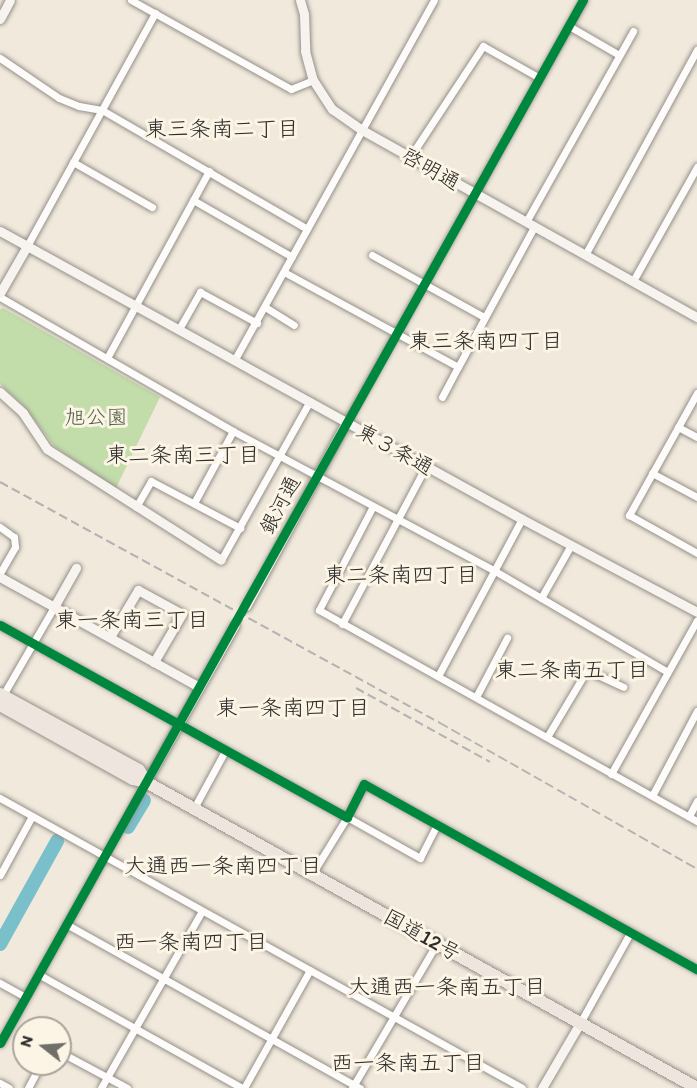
<!DOCTYPE html>
<meta charset="utf-8">
<style>
body{margin:0}
#map{position:relative;width:697px;height:1088px;overflow:hidden;background:#f1e9dc;font-family:Itim,"Klee One",sans-serif}
div>[style]{position:absolute}
.green>*{inset:0;background:#c2dcaa}
.river>*{height:14px;margin:-7px;padding:0 7px;transform-origin:7px;border-radius:7px;background:#79c0cb}
.secondary-tunnel>*{height:9px;margin-top:-4.5px;transform-origin:0;background:repeating-linear-gradient(90deg,#c9c3b9 0 9px,transparent 0 13.5px)}
.roads{filter:drop-shadow(0 0 2px #94908a) drop-shadow(0 0 2px #94908a)}
.street>*{height:7px;margin:-3.5px;padding:0 3.5px;transform-origin:3.5px;border-radius:3.5px;background:#fdfcfa}
.secondary>*{height:9px;margin:-4.5px;padding:0 4.5px;transform-origin:4.5px;border-radius:4.5px;background:#f7f3ef}
.highway>*{height:12px;margin:-6px;padding:0 6px;transform-origin:6px;border-radius:6px;background:#eee6de}
.rail>*{height:2px;margin-top:-1px;transform-origin:0;background:repeating-linear-gradient(90deg,#b5b3b2 0 9px,transparent 0 13.5px)}
.cycleway>*{height:9px;margin:-4.5px;padding:0 4.5px;transform-origin:4.5px;border-radius:4.5px;background:#00873e}
span{translate:-50% -50%;white-space:nowrap;text-align:center;line-height:1.15;-webkit-text-stroke:6px #fcf5e5;paint-order:stroke}
.street-label{font-size:21px;color:#2b2b2b}
.park-label{font-size:21px;color:#4d5d45}
.neighbourhood-label{font-size:22px;color:#2b2b2b}
.north{position:absolute;left:12px;top:1016px;width:60px;height:60px;box-sizing:border-box;background:#fcf5e5;border:2px solid #a8a49b;border-radius:50%;rotate:287deg;font-size:16px;font-weight:700;line-height:24px;text-align:center;color:#2b2b2b}
.north::after{content:'';display:block;margin:auto;width:21px;height:27px;background:#706e69;clip-path:polygon(50% 0,100% 100%,50% 72%,0 100%)}
</style>
<div id="map">
<div class="green">
<i style="clip-path:polygon(3px 308px,160px 397px,116px 488px,55px 447px,24px 406px,0 384px,0 309px)"></i>
</div>
<div class="river">
<i style="left:128px;top:827px;width:31px;rotate:-59deg"></i>
<i style="left:0;top:944px;width:118px;rotate:-61deg"></i>
</div>
<div class="secondary-tunnel">
<i style="left:235px;top:625px;width:22px;rotate:-60deg"></i>
</div>
<div class="roads">
<div class="street">
<i style="left:131px;top:0;width:183px;rotate:29.1deg"></i>
<i style="left:291px;top:89px;width:24px;rotate:-22deg"></i>
<i style="left:569px;top:26px;width:58px;rotate:30.1deg"></i>
<i style="left:0;top:58px;width:71px;rotate:34.1deg"></i>
<i style="left:59px;top:98px;width:22px;rotate:22deg"></i>
<i style="left:79px;top:106px;width:23px;rotate:10deg"></i>
<i style="left:102px;top:110px;width:237px;rotate:30.1deg"></i>
<i style="left:410px;top:157px;width:133px;rotate:-56.7deg"></i>
<i style="left:483px;top:46px;width:63px;rotate:29.4deg"></i>
<i style="left:73px;top:162px;width:91px;rotate:29.7deg"></i>
<i style="left:193px;top:200px;width:114px;rotate:29.9deg"></i>
<i style="left:526px;top:222px;width:219px;rotate:-60.7deg"></i>
<i style="left:27px;top:246px;width:266px;rotate:-61.2deg"></i>
<i style="left:372px;top:255px;width:128px;rotate:29deg"></i>
<i style="left:585px;top:255px;width:234px;rotate:-61.4deg"></i>
<i style="left:284px;top:272px;width:198px;rotate:28.6deg"></i>
<i style="left:458px;top:367px;width:159px;rotate:-61.5deg"></i>
<i style="left:633px;top:281px;width:131px;rotate:-60.7deg"></i>
<i style="left:0;top:297px;width:269px;rotate:29.9deg"></i>
<i style="left:233px;top:431px;width:297px;rotate:28.1deg"></i>
<i style="left:495px;top:571px;width:200px;rotate:30.3deg"></i>
<i style="left:265px;top:307px;width:34px;rotate:32deg"></i>
<i style="left:179px;top:329px;width:43px;rotate:-60.4deg"></i>
<i style="left:200px;top:292px;width:65px;rotate:28.5deg"></i>
<i style="left:107px;top:358px;width:213px;rotate:-61.4deg"></i>
<i style="left:235px;top:359px;width:410px;rotate:-61deg"></i>
<i style="left:697px;top:393px;width:140px;rotate:119.1deg"></i>
<i style="left:629px;top:515px;width:78px;rotate:29.2deg"></i>
<i style="left:442px;top:397px;width:34px;rotate:-62deg"></i>
<i style="left:347px;top:421px;width:483px;rotate:-60.7deg"></i>
<i style="left:678px;top:427px;width:21px;rotate:28deg"></i>
<i style="left:652px;top:473px;width:51px;rotate:28.1deg"></i>
<i style="left:194px;top:503px;width:82px;rotate:-61.6deg"></i>
<i style="left:136px;top:507px;width:30px;rotate:-60deg"></i>
<i style="left:151px;top:481px;width:101px;rotate:27.8deg"></i>
<i style="left:372px;top:508px;width:115px;rotate:117.5deg"></i>
<i style="left:319px;top:610px;width:433px;rotate:29.2deg"></i>
<i style="left:0;top:527px;width:17px;rotate:36deg"></i>
<i style="left:14px;top:537px;width:10px;rotate:84deg"></i>
<i style="left:15px;top:547px;width:30px;rotate:120deg"></i>
<i style="left:221px;top:560px;width:182px;rotate:-60.8deg"></i>
<i style="left:541px;top:598px;width:61px;rotate:-60.5deg"></i>
<i style="left:342px;top:624px;width:179px;rotate:-62deg"></i>
<i style="left:0;top:625px;width:397px;rotate:29deg"></i>
<i style="left:347px;top:817px;width:37px;rotate:-63deg"></i>
<i style="left:364px;top:784px;width:381px;rotate:29.1deg"></i>
<i style="left:438px;top:676px;width:178px;rotate:-61.9deg"></i>
<i style="left:3px;top:695px;width:102px;rotate:-59.9deg"></i>
<i style="left:476px;top:697px;width:67px;rotate:-62.3deg"></i>
<i style="left:547px;top:737px;width:78px;rotate:-59.2deg"></i>
<i style="left:587px;top:670px;width:40px;rotate:25deg"></i>
<i style="left:611px;top:774px;width:176px;rotate:-60.8deg"></i>
<i style="left:653px;top:794px;width:94px;rotate:-62.1deg"></i>
<i style="left:0;top:798px;width:597px;rotate:29.05deg"></i>
<i style="left:194px;top:808px;width:65px;rotate:-61.5deg"></i>
<i style="left:689px;top:816px;width:17px;rotate:-62deg"></i>
<i style="left:312px;top:874px;width:67px;rotate:-58.4deg"></i>
<i style="left:347px;top:817px;width:84px;rotate:29.3deg"></i>
<i style="left:420px;top:858px;width:37px;rotate:-63deg"></i>
<i style="left:0;top:875px;width:67px;rotate:-61.5deg"></i>
<i style="left:66px;top:924px;width:337px;rotate:29.2deg"></i>
<i style="left:38px;top:974px;width:234px;rotate:29.2deg"></i>
<i style="left:0;top:983px;width:29px;rotate:29deg"></i>
<i style="left:580px;top:1023px;width:103px;rotate:-60.9deg"></i>
<i style="left:0;top:1043px;width:299px;rotate:-60.8deg"></i>
<i style="left:60px;top:1052px;width:76px;rotate:28.2deg"></i>
<i style="left:0;top:1083px;width:10px;rotate:29deg"></i>
<i style="left:28px;top:1088px;width:27px;rotate:-62deg"></i>
<i style="left:101px;top:1088px;width:204px;rotate:-60.3deg"></i>
<i style="left:244px;top:1088px;width:135px;rotate:-60.8deg"></i>
<i style="left:352px;top:1088px;width:168px;rotate:-59.6deg"></i>
</div>
<div class="secondary">
<i style="left:300px;top:0;width:15px;rotate:74deg"></i>
<i style="left:304px;top:14px;width:37px;rotate:88deg"></i>
<i style="left:305px;top:51px;width:30px;rotate:75deg"></i>
<i style="left:313px;top:80px;width:35px;rotate:57deg"></i>
<i style="left:332px;top:109px;width:37px;rotate:35deg"></i>
<i style="left:362px;top:130px;width:384px;rotate:29.2deg"></i>
<i style="left:0;top:19px;width:21px;rotate:-62deg"></i>
<i style="left:0;top:231px;width:596px;rotate:28.89deg"></i>
<i style="left:522px;top:519px;width:198px;rotate:28deg"></i>
<i style="left:0;top:293px;width:54px;rotate:-60.1deg"></i>
<i style="left:0;top:392px;width:31px;rotate:42deg"></i>
<i style="left:23px;top:413px;width:43px;rotate:56.3deg"></i>
<i style="left:47px;top:449px;width:206px;rotate:32.5deg"></i>
<i style="left:0;top:577px;width:227px;rotate:28.9deg"></i>
<i style="left:246px;top:606px;width:211px;rotate:-61.4deg"></i>
<i style="left:54px;top:607px;width:45px;rotate:-60.6deg"></i>
<i style="left:110px;top:637px;width:55px;rotate:-59.2deg"></i>
<i style="left:138px;top:590px;width:50px;rotate:28.6deg"></i>
<i style="left:182px;top:614px;width:56px;rotate:120.3deg"></i>
<i style="left:146px;top:782px;width:180px;rotate:-60.5deg"></i>
<i style="left:542px;top:1088px;width:75px;rotate:-59.7deg"></i>
</div>
<div class="highway">
<i style="left:0;top:694px;width:158px;rotate:28.7deg"></i>
<i style="left:139px;top:770px;width:14px;rotate:60deg"></i>
<i style="left:0;top:705px;width:152px;rotate:29.1deg"></i>
<i style="left:133px;top:779px;width:13px;rotate:13deg"></i>
<i style="left:146px;top:782px;width:630px;rotate:29.05deg"></i>
</div>
</div>
<div class="rail">
<i style="left:0;top:482px;width:502px;rotate:28.71deg"></i>
<i style="left:440px;top:723px;width:296px;rotate:29.6deg"></i>
<i style="left:356px;top:688px;width:153px;rotate:28.9deg"></i>
</div>
<div class="cycleway">
<i style="left:0;top:625px;width:397px;rotate:29deg"></i>
<i style="left:347px;top:817px;width:37px;rotate:-63deg"></i>
<i style="left:364px;top:784px;width:381px;rotate:29.1deg"></i>
<i style="left:0;top:1043px;width:1195px;rotate:-60.8deg"></i>
</div>
<div class="street-label">
<span style="left:431px;top:169px;rotate:29deg">啓明通</span>
<span style="left:395px;top:449px;rotate:29deg">東３条通</span>
<span style="left:280px;top:505px;rotate:-62deg">銀河通</span>
<span style="left:422px;top:935px;rotate:29deg">国道12号</span>
</div>
<div class="park-label">
<span style="left:96px;top:417px">旭公園</span>
</div>
<div class="neighbourhood-label">
<span style="left:222px;top:129px">東三条南二丁目</span>
<span style="left:486px;top:341px">東三条南四丁目</span>
<span style="left:183px;top:455px">東二条南三丁目</span>
<span style="left:401px;top:575px">東二条南四丁目</span>
<span style="left:132px;top:620px">東一条南三丁目</span>
<span style="left:572px;top:670px">東二条南五丁目</span>
<span style="left:293px;top:708px">東一条南四丁目</span>
<span style="left:223px;top:866px">大通西一条南四丁目</span>
<span style="left:191px;top:942px">西一条南四丁目</span>
<span style="left:447px;top:987px">大通西一条南五丁目</span>
<span style="left:408px;top:1063px">西一条南五丁目</span>
</div>
<div class="north">N</div>
</div>
